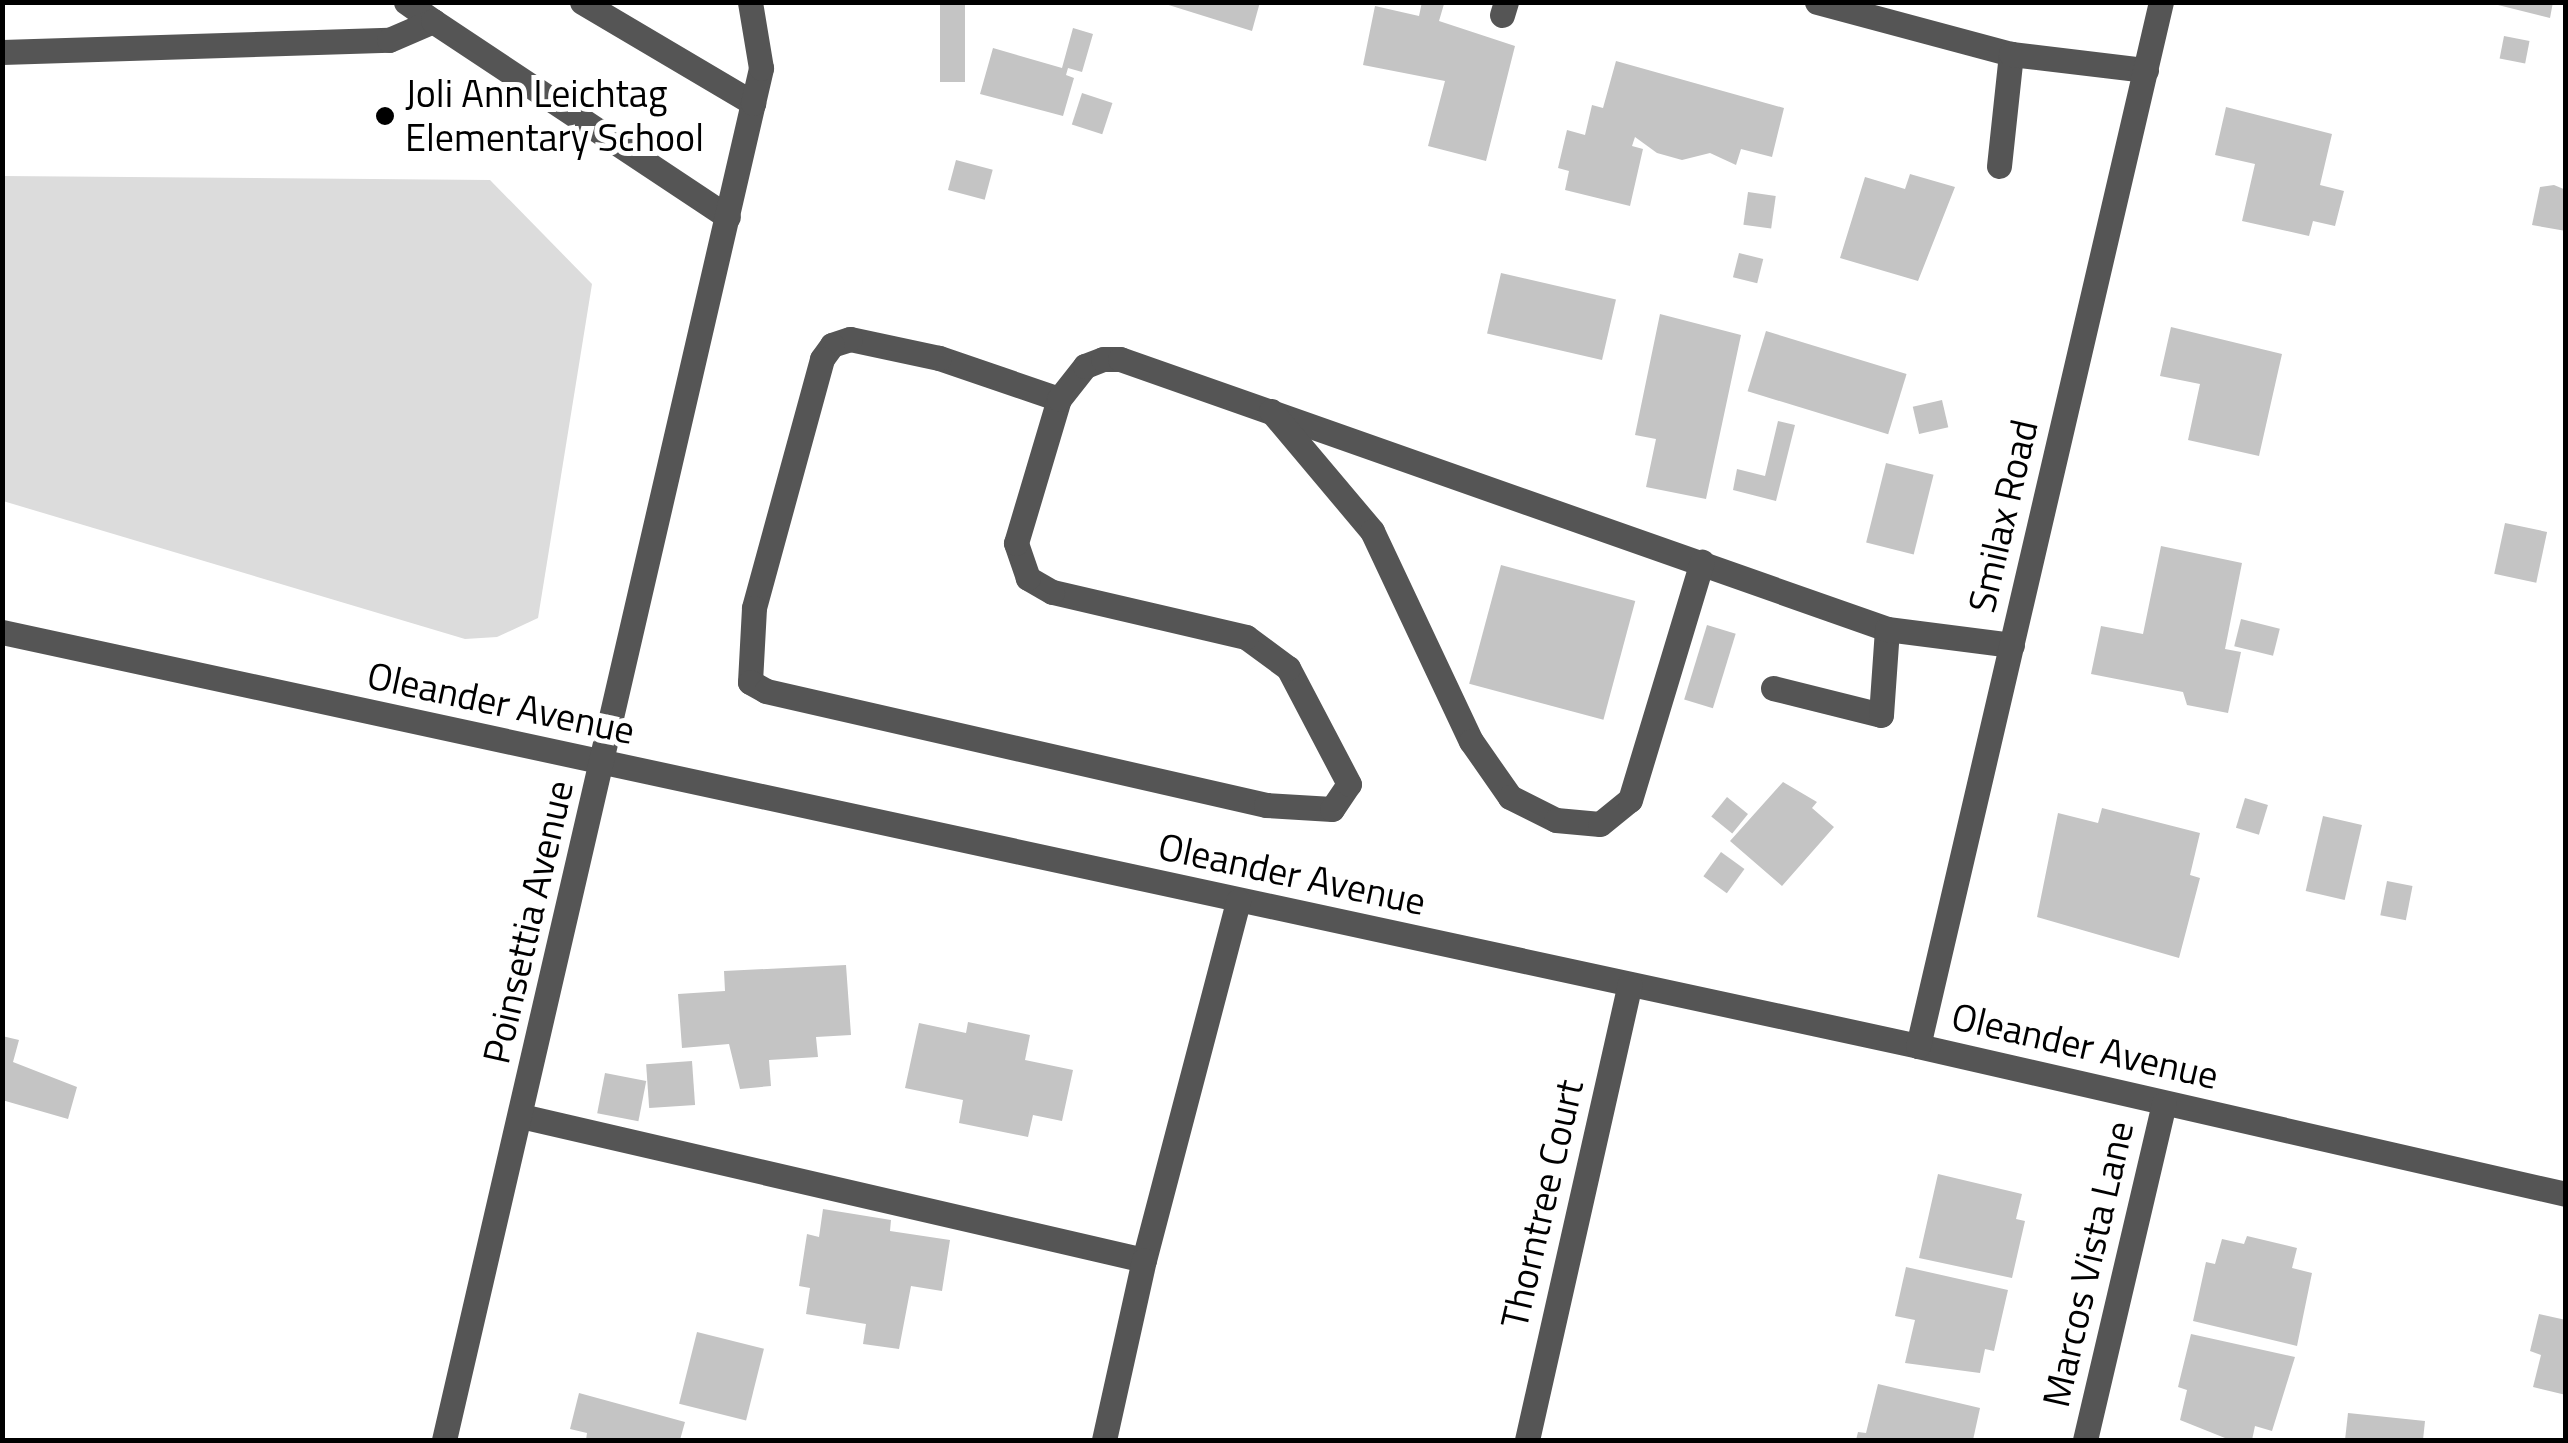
<!DOCTYPE html>
<style>
body{margin:0}
#map{position:relative;width:2568px;height:1443px;overflow:hidden;background:#fff;font-family:"Titillium Web",sans-serif}
div>[style]{position:absolute}
.green>*{inset:0;background:#dcdcdc}
.building>*{inset:0;background:#c4c4c4;transform-origin:0 0}
.minor>*{height:25px;margin:-12.5px;padding:0 12.5px;transform-origin:12.5px;border-radius:12.5px;background:#555}
.dots>*{width:28px;height:28px;translate:-50% -50%;box-sizing:border-box;border:5px solid #fff;border-radius:50%}
span{translate:-50% -50%;white-space:nowrap;text-align:center;line-height:1.15;-webkit-text-stroke:10px #fff;paint-order:stroke}
.poi-label{font-size:38px;color:#000}
.left{translate:0 -50%;text-align:left}
.street-label{font-size:38px;color:#000}
.frame{position:absolute;inset:0;border:5px solid #000;pointer-events:none}
</style>
<div id="map">
<div class="green">
<i style="clip-path:polygon(3px 176px,490px 180px,592px 284px,538px 618px,497px 637px,465px 639px,3px 501px)"></i>
</div>
<div class="building">
<i style="left:940px;top:2px;width:25px;height:80px"></i>
<i style="clip-path:polygon(1159px 2px,1260px 2px,1252px 31px)"></i>
<i style="clip-path:polygon(1422px 2px,1444px 4px,1439px 21px,1515px 46px,1486px 161px,1428px 146px,1445px 81px,1363px 65px,1375px 6px,1419px 16px)"></i>
<i style="clip-path:polygon(2486px 2px,2553px 2px,2550px 18px)"></i>
<i style="clip-path:polygon(1073px 28px,1093px 34px,1082px 72px,1068px 68px,1066px 75px,1074px 78px,1063px 116px,980px 94px,993px 48px,1062px 68px)"></i>
<i style="left:2504px;top:36px;width:26px;height:23px;rotate:11deg"></i>
<i style="clip-path:polygon(1616px 61px,1784px 108px,1772px 157px,1741px 149px,1736px 165px,1710px 153px,1682px 160px,1657px 153px,1635px 137px,1632px 146px,1643px 149px,1630px 206px,1565px 190px,1569px 171px,1558px 168px,1567px 130px,1585px 135px,1592px 105px,1603px 108px)"></i>
<i style="left:1082px;top:93px;width:32px;height:33px;rotate:18deg"></i>
<i style="clip-path:polygon(2226px 107px,2332px 134px,2320px 185px,2344px 191px,2335px 226px,2313px 221px,2309px 236px,2242px 221px,2255px 164px,2215px 155px)"></i>
<i style="left:956px;top:160px;width:38px;height:31px;rotate:15deg"></i>
<i style="clip-path:polygon(1910px 174px,1955px 187px,1918px 281px,1840px 258px,1865px 177px,1905px 189px)"></i>
<i style="clip-path:polygon(2554px 185px,2566px 190px,2566px 231px,2532px 225px,2540px 187px)"></i>
<i style="left:1748px;top:192px;width:28px;height:33px;rotate:8deg"></i>
<i style="left:1739px;top:253px;width:25px;height:25px;rotate:14deg"></i>
<i style="left:1501px;top:273px;width:118px;height:62px;rotate:13deg"></i>
<i style="clip-path:polygon(1660px 314px,1741px 335px,1706px 499px,1646px 487px,1656px 439px,1635px 435px)"></i>
<i style="clip-path:polygon(2171px 327px,2282px 354px,2259px 456px,2188px 440px,2200px 384px,2160px 376px)"></i>
<i style="left:1766px;top:331px;width:147px;height:63px;rotate:17deg"></i>
<i style="left:1942px;top:400px;width:28px;height:30px;rotate:77deg"></i>
<i style="clip-path:polygon(1778px 421px,1795px 425px,1776px 501px,1733px 490px,1737px 469px,1765px 476px)"></i>
<i style="left:1886px;top:463px;width:49px;height:82px;rotate:14deg"></i>
<i style="left:2505px;top:523px;width:43px;height:52px;rotate:12deg"></i>
<i style="clip-path:polygon(2161px 546px,2242px 563px,2225px 649px,2241px 652px,2228px 713px,2187px 705px,2183px 692px,2091px 674px,2101px 626px,2143px 634px)"></i>
<i style="left:1501px;top:565px;width:139px;height:123px;rotate:15deg"></i>
<i style="left:2241px;top:619px;width:40px;height:28px;rotate:14deg"></i>
<i style="left:1707px;top:625px;width:30px;height:78px;rotate:17deg"></i>
<i style="clip-path:polygon(1783px 782px,1817px 802px,1812px 808px,1834px 827px,1782px 886px,1730px 841px)"></i>
<i style="left:1727px;top:797px;width:27px;height:25px;rotate:39deg"></i>
<i style="left:2245px;top:798px;width:24px;height:31px;rotate:17deg"></i>
<i style="clip-path:polygon(2102px 808px,2200px 833px,2190px 875px,2200px 878px,2179px 958px,2037px 917px,2058px 813px,2098px 823px)"></i>
<i style="left:2323px;top:816px;width:40px;height:77px;rotate:13deg"></i>
<i style="left:1721px;top:852px;width:29px;height:30px;rotate:36deg"></i>
<i style="left:2387px;top:881px;width:26px;height:35px;rotate:11deg"></i>
<i style="clip-path:polygon(846px 965px,851px 1035px,816px 1037px,818px 1057px,769px 1060px,771px 1086px,740px 1089px,729px 1044px,682px 1048px,678px 994px,725px 991px,724px 971px)"></i>
<i style="clip-path:polygon(968px 1022px,1030px 1035px,1025px 1060px,1073px 1070px,1062px 1121px,1033px 1115px,1028px 1137px,959px 1123px,963px 1100px,905px 1088px,919px 1023px,966px 1033px)"></i>
<i style="clip-path:polygon(2px 1036px,19px 1040px,13px 1062px,77px 1087px,68px 1119px,2px 1100px)"></i>
<i style="left:692px;top:1061px;width:44px;height:46px;rotate:86deg"></i>
<i style="left:605px;top:1073px;width:42px;height:41px;rotate:11deg"></i>
<i style="clip-path:polygon(1938px 1174px,2022px 1194px,2016px 1219px,2025px 1221px,2012px 1278px,1919px 1258px)"></i>
<i style="clip-path:polygon(823px 1209px,891px 1220px,890px 1231px,950px 1240px,942px 1291px,911px 1286px,899px 1349px,863px 1344px,866px 1324px,806px 1314px,810px 1288px,799px 1286px,807px 1234px,819px 1237px)"></i>
<i style="clip-path:polygon(2247px 1236px,2297px 1248px,2292px 1268px,2312px 1273px,2297px 1346px,2193px 1321px,2206px 1262px,2215px 1264px,2222px 1239px,2244px 1244px)"></i>
<i style="clip-path:polygon(1906px 1267px,2008px 1290px,1994px 1351px,1985px 1349px,1980px 1373px,1905px 1363px,1915px 1320px,1895px 1316px)"></i>
<i style="clip-path:polygon(2539px 1314px,2566px 1320px,2566px 1395px,2533px 1387px,2541px 1355px,2530px 1351px)"></i>
<i style="left:697px;top:1332px;width:69px;height:74px;rotate:14deg"></i>
<i style="clip-path:polygon(2191px 1334px,2295px 1357px,2272px 1431px,2255px 1426px,2252px 1440px,2230px 1440px,2180px 1420px,2187px 1390px,2178px 1387px)"></i>
<i style="clip-path:polygon(1878px 1384px,1980px 1408px,1973px 1440px,1856px 1440px,1858px 1432px,1866px 1433px)"></i>
<i style="clip-path:polygon(579px 1393px,685px 1422px,680px 1440px,586px 1440px,587px 1433px,570px 1429px)"></i>
<i style="clip-path:polygon(2348px 1413px,2425px 1421px,2423px 1440px,2345px 1440px)"></i>
</div>
<div class="minor">
<i style="left:406px;top:2px;width:33px;rotate:35deg"></i>
<i style="left:582px;top:2px;width:199px;rotate:30.6deg"></i>
<i style="left:1817px;top:2px;width:201px;rotate:15deg"></i>
<i style="left:1502px;top:15px;width:14px;rotate:-73deg"></i>
<i style="left:2px;top:52px;width:387px;rotate:-1.8deg"></i>
<i style="left:389px;top:40px;width:48px;rotate:-23.4deg"></i>
<i style="left:433px;top:21px;width:354px;rotate:33.6deg"></i>
<i style="left:1999px;top:166px;width:113px;rotate:-83.9deg"></i>
<i style="left:2011px;top:54px;width:136px;rotate:6.8deg"></i>
<i style="left:1059px;top:399px;width:127px;rotate:-161.1deg"></i>
<i style="left:939px;top:358px;width:91px;rotate:-167.9deg"></i>
<i style="left:850px;top:339px;width:19px;rotate:162deg"></i>
<i style="left:832px;top:345px;width:17px;rotate:126deg"></i>
<i style="left:822px;top:359px;width:258px;rotate:105.3deg"></i>
<i style="left:754px;top:608px;width:74px;rotate:93.1deg"></i>
<i style="left:750px;top:682px;width:18px;rotate:29deg"></i>
<i style="left:766px;top:691px;width:513px;rotate:12.84deg"></i>
<i style="left:1266px;top:805px;width:66px;rotate:3.5deg"></i>
<i style="left:1332px;top:809px;width:30px;rotate:-56deg"></i>
<i style="left:1349px;top:784px;width:131px;rotate:-117.7deg"></i>
<i style="left:1288px;top:668px;width:52px;rotate:-143.6deg"></i>
<i style="left:1246px;top:637px;width:199px;rotate:-166.9deg"></i>
<i style="left:1052px;top:592px;width:28px;rotate:-150deg"></i>
<i style="left:1028px;top:578px;width:37px;rotate:-109deg"></i>
<i style="left:1016px;top:543px;width:150px;rotate:-73.4deg"></i>
<i style="left:1059px;top:399px;width:42px;rotate:-51.8deg"></i>
<i style="left:1085px;top:366px;width:19px;rotate:-21deg"></i>
<i style="left:1103px;top:359px;width:17px"></i>
<i style="left:1120px;top:359px;width:813px;rotate:19.39deg"></i>
<i style="left:1271px;top:411px;width:157px;rotate:49.9deg"></i>
<i style="left:1372px;top:531px;width:232px;rotate:64.8deg"></i>
<i style="left:1471px;top:741px;width:68px;rotate:55.1deg"></i>
<i style="left:1510px;top:797px;width:51px;rotate:26.6deg"></i>
<i style="left:1556px;top:820px;width:44px;rotate:5.2deg"></i>
<i style="left:1600px;top:824px;width:38px;rotate:-39deg"></i>
<i style="left:1630px;top:800px;width:249px;rotate:-73.2deg"></i>
<i style="left:2px;top:632px;width:1960px;rotate:12.19deg"></i>
<i style="left:1918px;top:1046px;width:665px;rotate:12.87deg"></i>
<i style="left:1773px;top:688px;width:111px;rotate:14deg"></i>
<i style="left:1881px;top:715px;width:86px;rotate:-86deg"></i>
<i style="left:1887px;top:629px;width:126px;rotate:7.3deg"></i>
<i style="left:1918px;top:1046px;width:1072px;rotate:-76.9deg"></i>
<i style="left:521px;top:1116px;width:639px;rotate:13.01deg"></i>
<i style="left:1144px;top:1260px;width:371px;rotate:-75.3deg"></i>
<i style="left:444px;top:1440px;width:1372px;rotate:-76.99deg"></i>
<i style="left:753px;top:103px;width:36px;rotate:-77deg"></i>
<i style="left:761px;top:68px;width:67px;rotate:-99.5deg"></i>
<i style="left:1104px;top:1440px;width:184px;rotate:-77.5deg"></i>
<i style="left:1527px;top:1440px;width:467px;rotate:-77.3deg"></i>
<i style="left:2085px;top:1440px;width:345px;rotate:-76.8deg"></i>
</div>
<div class="dots">
<i style="left:385px;top:116px;background:#000"></i>
</div>
<div class="poi-label">
<span class="left" style="left:405px;top:116px">Joli Ann Leichtag<br>Elementary School</span>
</div>
<div class="street-label">
<span style="left:2003px;top:516px;rotate:-77deg">Smilax Road</span>
<span style="left:501px;top:703px;rotate:12deg">Oleander Avenue</span>
<span style="left:1292px;top:874px;rotate:12deg">Oleander Avenue</span>
<span style="left:528px;top:922px;rotate:-77deg">Poinsettia Avenue</span>
<span style="left:2085px;top:1046px;rotate:13deg">Oleander Avenue</span>
<span style="left:1542px;top:1204px;rotate:-77deg">Thorntree Court</span>
<span style="left:2088px;top:1264px;rotate:-77deg">Marcos Vista Lane</span>
</div>
<div class="frame"></div>
</div>
